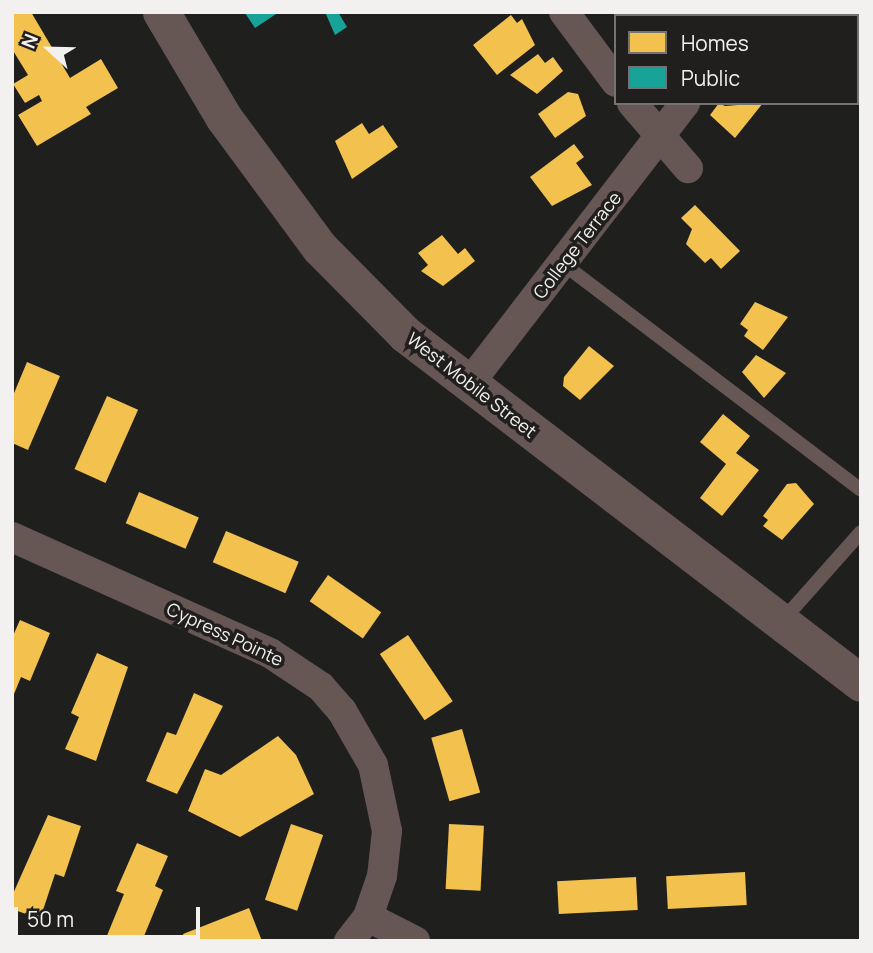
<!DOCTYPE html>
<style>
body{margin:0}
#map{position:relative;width:873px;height:953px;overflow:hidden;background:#1f1f1e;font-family:Manrope,sans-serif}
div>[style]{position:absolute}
.homes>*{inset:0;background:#f2c14e;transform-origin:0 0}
.public>*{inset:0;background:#17a398}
.service>*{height:14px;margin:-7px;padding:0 7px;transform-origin:7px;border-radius:7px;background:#665654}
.minor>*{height:30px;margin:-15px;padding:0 15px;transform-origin:15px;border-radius:15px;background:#665654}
.tertiary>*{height:37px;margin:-18.5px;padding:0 18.5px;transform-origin:18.5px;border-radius:18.5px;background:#665654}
span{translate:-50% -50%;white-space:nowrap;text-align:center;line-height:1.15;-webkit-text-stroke:7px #201f1d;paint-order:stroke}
.street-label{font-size:18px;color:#f2f1ef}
.frame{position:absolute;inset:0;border:14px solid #f2f1ef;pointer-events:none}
.legend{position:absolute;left:614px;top:14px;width:245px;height:91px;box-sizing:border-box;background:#201f1d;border:2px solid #747371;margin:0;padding:9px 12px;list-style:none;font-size:21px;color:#f2f1ef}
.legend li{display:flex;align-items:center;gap:14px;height:35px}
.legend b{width:35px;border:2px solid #747371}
.north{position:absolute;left:14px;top:14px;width:70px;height:70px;-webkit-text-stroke:5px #201f1d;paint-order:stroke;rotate:292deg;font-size:19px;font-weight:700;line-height:28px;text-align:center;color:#f2f1ef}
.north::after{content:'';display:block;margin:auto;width:24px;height:32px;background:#f2f1ef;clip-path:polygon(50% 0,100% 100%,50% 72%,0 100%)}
.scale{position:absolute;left:14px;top:907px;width:186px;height:32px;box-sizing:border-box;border:4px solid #f2f1ef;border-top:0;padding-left:9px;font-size:21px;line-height:24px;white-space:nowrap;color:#f2f1ef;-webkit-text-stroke:5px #201f1d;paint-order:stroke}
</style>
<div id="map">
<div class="homes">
<i style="clip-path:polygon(12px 12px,31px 12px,70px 78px,101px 59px,118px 88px,86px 107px,91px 114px,37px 146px,18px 115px,42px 101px,39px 95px,25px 103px,13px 84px,28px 75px,12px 49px)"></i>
<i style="clip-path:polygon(511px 15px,517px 23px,522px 19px,535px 45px,497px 75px,473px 45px)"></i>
<i style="clip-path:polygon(538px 54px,545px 63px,553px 57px,563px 71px,537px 94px,510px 75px)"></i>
<i style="clip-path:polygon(568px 92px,578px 94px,586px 116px,555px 138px,538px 114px)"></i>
<i style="clip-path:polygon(719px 103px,725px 106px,763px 103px,735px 138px,710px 115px)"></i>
<i style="clip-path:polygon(362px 123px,369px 134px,383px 125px,398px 147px,352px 179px,335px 141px)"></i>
<i style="clip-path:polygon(574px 144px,584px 157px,576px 163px,592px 185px,552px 206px,530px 177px)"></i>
<i style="clip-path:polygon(695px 205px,740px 251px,721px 269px,711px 258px,705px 263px,686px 244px,692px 229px,681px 218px)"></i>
<i style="clip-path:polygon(442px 235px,458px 254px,465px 248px,475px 261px,443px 286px,421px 271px,428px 265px,418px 253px)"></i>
<i style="clip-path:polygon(755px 302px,788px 317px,763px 350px,744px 336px,748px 330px,740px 324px)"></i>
<i style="clip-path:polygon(589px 346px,614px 366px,580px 400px,563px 386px,564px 377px)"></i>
<i style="clip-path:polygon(756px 355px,786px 373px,764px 398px,742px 372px)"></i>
<i style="clip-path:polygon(27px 362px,60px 376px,28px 450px,12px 443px,12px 398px)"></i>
<i style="left:107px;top:396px;width:34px;height:80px;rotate:24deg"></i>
<i style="clip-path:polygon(723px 414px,750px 436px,736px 453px,759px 470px,722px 516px,700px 498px,726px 464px,700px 442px)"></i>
<i style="clip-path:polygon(796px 483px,814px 504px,782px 540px,763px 526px,768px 520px,763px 516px,787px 484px)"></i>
<i style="left:139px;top:492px;width:65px;height:34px;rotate:23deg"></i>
<i style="left:226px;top:531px;width:79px;height:34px;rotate:23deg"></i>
<i style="left:328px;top:575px;width:65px;height:32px;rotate:35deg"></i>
<i style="clip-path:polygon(20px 620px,50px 633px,30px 681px,21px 677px,12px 699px,12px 638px)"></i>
<i style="left:408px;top:635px;width:80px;height:34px;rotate:56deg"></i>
<i style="clip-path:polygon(97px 653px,128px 667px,96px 761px,65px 749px,79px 717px,71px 713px)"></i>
<i style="clip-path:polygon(194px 693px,223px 706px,177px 794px,146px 781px,167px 732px,176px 735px)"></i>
<i style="left:462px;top:729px;width:66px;height:32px;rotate:74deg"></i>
<i style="clip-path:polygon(278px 736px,296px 755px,314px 794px,240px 837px,188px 811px,205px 769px,221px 775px)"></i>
<i style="clip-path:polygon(48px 815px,81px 826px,64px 877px,55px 874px,40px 919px,12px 909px,12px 896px)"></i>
<i style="left:291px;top:824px;width:34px;height:80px;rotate:19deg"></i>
<i style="left:449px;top:824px;width:35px;height:65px;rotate:3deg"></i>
<i style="clip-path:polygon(137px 843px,168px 856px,155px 886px,163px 890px,142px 941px,113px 941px,106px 938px,124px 894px,116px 891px)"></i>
<i style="left:745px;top:872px;width:33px;height:79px;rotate:87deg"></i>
<i style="left:636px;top:877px;width:33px;height:79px;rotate:87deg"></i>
<i style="clip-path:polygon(249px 908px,262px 941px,186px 941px,183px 934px)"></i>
</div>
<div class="public">
<i style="clip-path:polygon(237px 12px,279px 12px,255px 28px,245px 13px)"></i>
<i style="clip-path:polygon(325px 12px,338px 12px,347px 27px,335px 35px)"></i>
</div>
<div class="service">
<i style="left:562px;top:263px;width:375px;rotate:37.2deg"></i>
<i style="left:782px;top:621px;width:119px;rotate:-48.4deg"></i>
</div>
<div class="minor">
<i style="left:564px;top:12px;width:87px;rotate:53.4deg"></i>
<i style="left:734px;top:16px;width:4px;rotate:-76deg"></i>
<i style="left:632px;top:103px;width:86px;rotate:49.3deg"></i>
<i style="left:468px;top:385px;width:356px;rotate:-52.4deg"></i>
<i style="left:12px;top:537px;width:283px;rotate:24.2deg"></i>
<i style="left:270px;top:653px;width:61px;rotate:33.7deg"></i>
<i style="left:321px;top:687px;width:32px;rotate:49deg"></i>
<i style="left:342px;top:711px;width:62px;rotate:60.1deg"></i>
<i style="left:373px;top:765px;width:67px;rotate:78deg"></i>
<i style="left:387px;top:831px;width:45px;rotate:96.3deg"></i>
<i style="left:382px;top:876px;width:43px;rotate:108.9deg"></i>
<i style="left:368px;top:917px;width:31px;rotate:128deg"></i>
<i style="left:368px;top:917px;width:53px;rotate:27.1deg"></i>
</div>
<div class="tertiary">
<i style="left:161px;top:12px;width:123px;rotate:59.3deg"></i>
<i style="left:224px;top:118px;width:162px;rotate:53.6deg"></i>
<i style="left:320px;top:248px;width:121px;rotate:45.3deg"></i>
<i style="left:405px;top:334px;width:574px;rotate:37.43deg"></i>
</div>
<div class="street-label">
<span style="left:577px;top:245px;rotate:-52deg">College Terrace</span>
<span style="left:472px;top:385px;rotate:38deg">West Mobile Street</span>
<span style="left:225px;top:634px;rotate:25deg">Cypress Pointe</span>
</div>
<div class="frame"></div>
<ul class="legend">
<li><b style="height:19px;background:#f2c14e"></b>Homes</li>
<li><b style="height:19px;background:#17a398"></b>Public</li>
</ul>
<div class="north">N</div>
<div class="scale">50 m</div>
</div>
